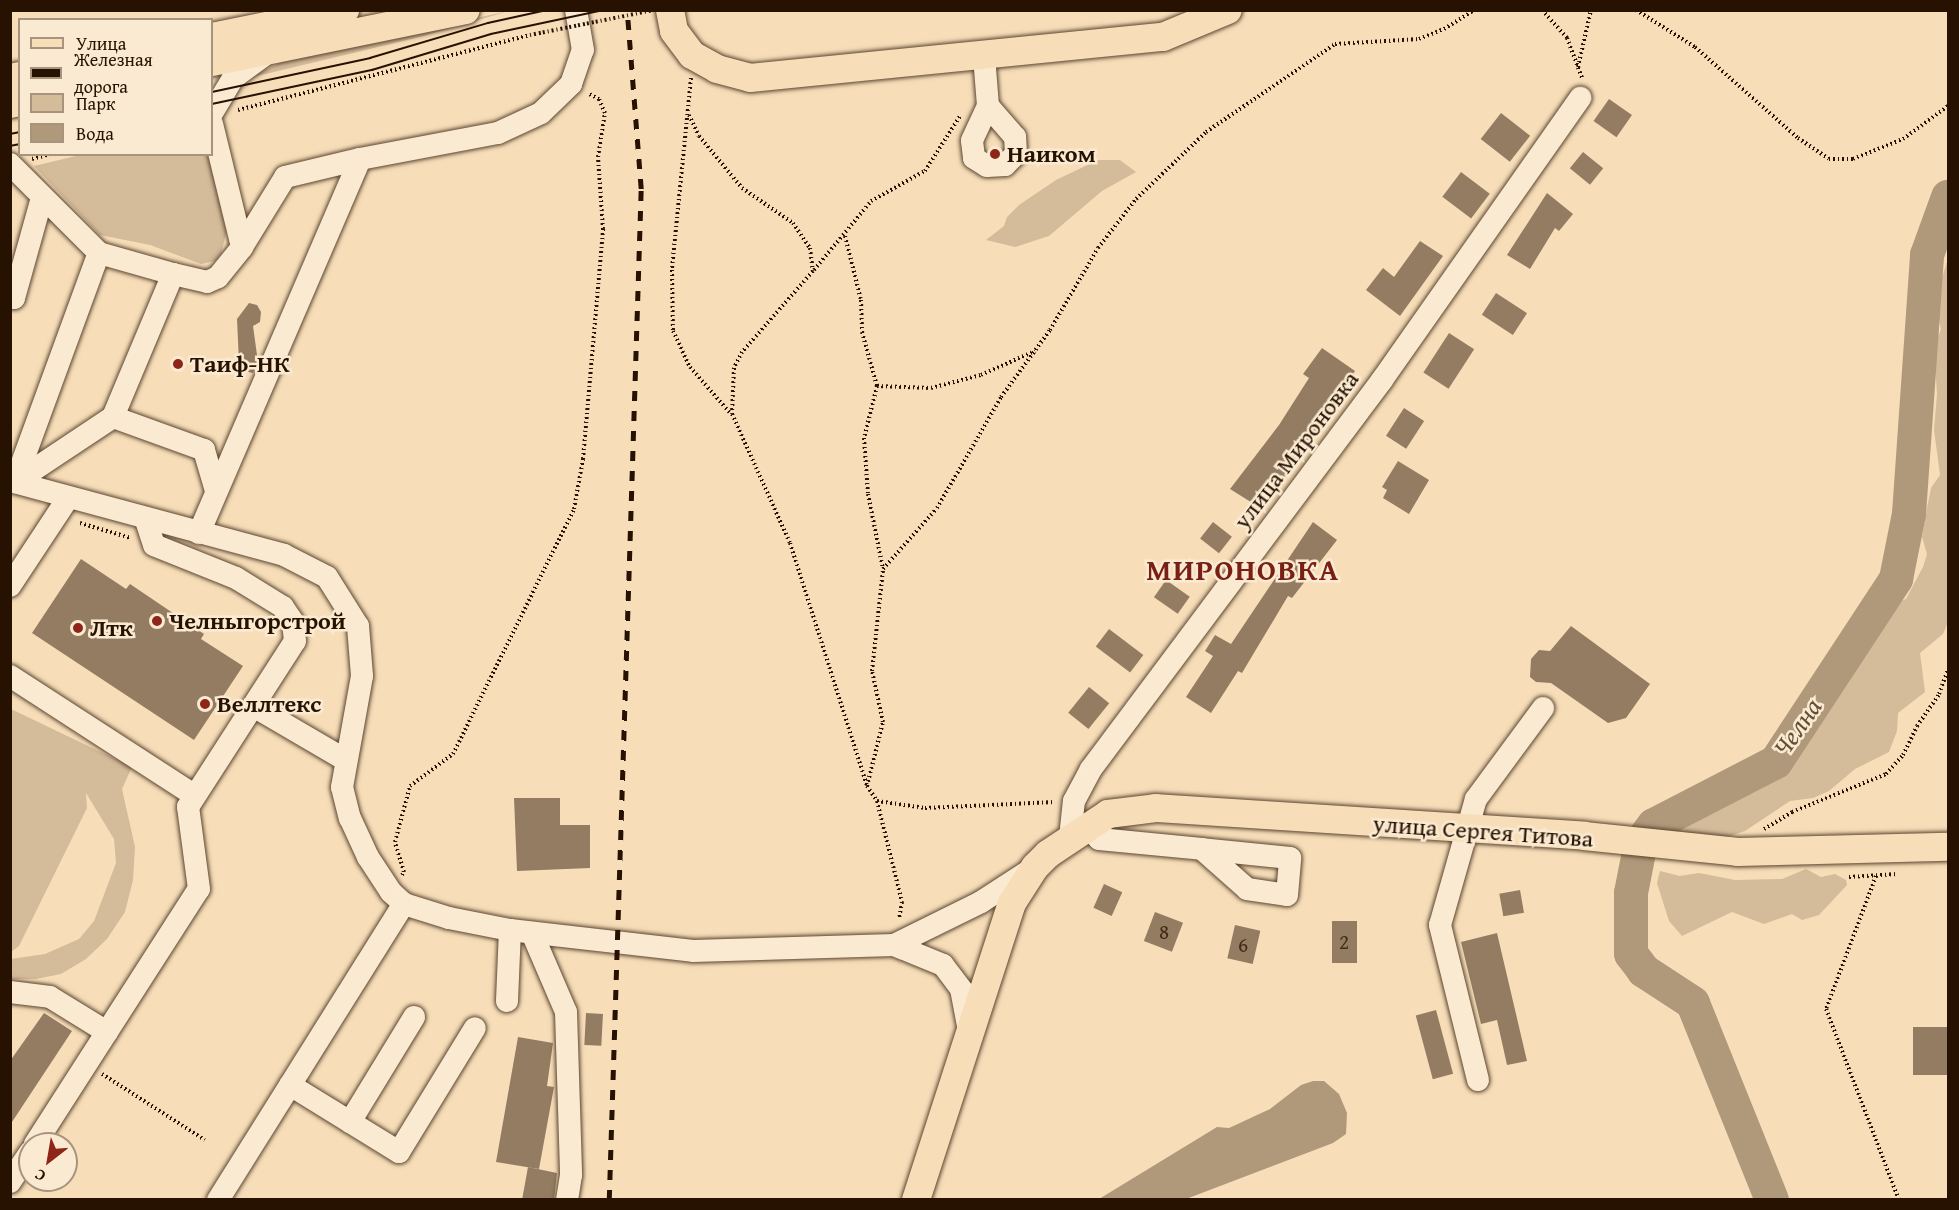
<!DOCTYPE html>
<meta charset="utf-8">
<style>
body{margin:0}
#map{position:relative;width:1959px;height:1210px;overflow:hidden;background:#f7deb9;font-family:"Gentium Book Plus",serif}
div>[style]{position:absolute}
.green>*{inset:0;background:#d4bb9a}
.water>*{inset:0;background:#b0997a}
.river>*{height:34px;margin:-17px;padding:0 17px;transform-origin:17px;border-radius:17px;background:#b0997a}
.building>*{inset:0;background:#937c61;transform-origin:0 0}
.path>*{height:4px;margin-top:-2px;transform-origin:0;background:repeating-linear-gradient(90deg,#271201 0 1.5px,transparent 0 4.5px)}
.roads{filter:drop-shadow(0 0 2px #5b452f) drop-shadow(0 0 2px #5b452f)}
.minor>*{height:22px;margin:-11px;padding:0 11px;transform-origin:11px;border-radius:11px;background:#faead2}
.major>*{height:28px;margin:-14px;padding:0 14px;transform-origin:14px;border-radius:14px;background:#f7deb9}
.tram>*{height:1.5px;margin:-0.75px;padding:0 0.75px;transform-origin:0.75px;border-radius:0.75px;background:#271201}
.rail>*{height:4.5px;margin-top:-2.25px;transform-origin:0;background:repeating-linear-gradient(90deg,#271201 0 10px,transparent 0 20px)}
.path-bridge>*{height:4px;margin-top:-2px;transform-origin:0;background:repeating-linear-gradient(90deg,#271201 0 1.5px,transparent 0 4.5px)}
.dots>*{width:16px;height:16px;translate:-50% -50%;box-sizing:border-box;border:3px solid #faead2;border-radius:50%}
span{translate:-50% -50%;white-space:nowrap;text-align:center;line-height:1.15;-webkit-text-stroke:5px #faead2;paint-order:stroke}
.number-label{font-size:21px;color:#422c19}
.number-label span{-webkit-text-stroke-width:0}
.poi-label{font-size:24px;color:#271201;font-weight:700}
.left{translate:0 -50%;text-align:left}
.street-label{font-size:24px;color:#271201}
.water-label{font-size:26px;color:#654f37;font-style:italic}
.district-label{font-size:30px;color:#7a1f14;font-weight:700;letter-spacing:1.5px}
.frame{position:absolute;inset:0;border:12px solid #271201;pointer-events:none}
.legend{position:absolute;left:18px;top:18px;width:195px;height:138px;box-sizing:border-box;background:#faead2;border:2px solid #a6947e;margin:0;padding:8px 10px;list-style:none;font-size:18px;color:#271201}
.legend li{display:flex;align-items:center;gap:12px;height:30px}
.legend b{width:30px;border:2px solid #a6947e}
.north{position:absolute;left:18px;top:1132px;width:60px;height:60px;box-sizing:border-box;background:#faead2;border:2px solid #a6947e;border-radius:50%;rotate:211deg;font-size:16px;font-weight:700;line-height:24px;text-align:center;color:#271201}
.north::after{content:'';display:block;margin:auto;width:21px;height:27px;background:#8f2418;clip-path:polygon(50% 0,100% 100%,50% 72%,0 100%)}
</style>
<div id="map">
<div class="green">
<i style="clip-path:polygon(509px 11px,424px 36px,249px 78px,290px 58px)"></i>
<i style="clip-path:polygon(80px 155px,210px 155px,227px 229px,221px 254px,215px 261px,201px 264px,150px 245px,100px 235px,34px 166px)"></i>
<i style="clip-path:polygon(1098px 160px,1120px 160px,1136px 172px,1102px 191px,1049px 236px,1015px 247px,986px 240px,1004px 226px,1007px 217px,1019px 205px,1056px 180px)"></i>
<i style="clip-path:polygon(1948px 258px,1948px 622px,1943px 634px,1920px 653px,1925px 692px,1898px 713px,1897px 731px,1889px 752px,1855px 769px,1829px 791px,1813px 798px,1790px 801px,1745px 831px,1712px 842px,1687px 843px,1677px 830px,1688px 821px,1744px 791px,1761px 789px,1782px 773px,1852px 673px,1889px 605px,1906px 599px,1923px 567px,1927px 554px,1922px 537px,1927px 508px,1931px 488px,1940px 475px,1934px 430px,1937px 394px,1934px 348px,1941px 329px,1935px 302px)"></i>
<i style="clip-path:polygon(11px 709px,132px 767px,122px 789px,135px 847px,133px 880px,125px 912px,107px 939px,86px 959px,61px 974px,36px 979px,11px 979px,11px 959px,45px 954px,79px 939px,94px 921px,116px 863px,114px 839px,86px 793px,87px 808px,19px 946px,11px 952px)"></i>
<i style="clip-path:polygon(1806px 869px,1821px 877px,1835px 874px,1846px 880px,1847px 885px,1819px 915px,1802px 920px,1792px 914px,1764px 924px,1732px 912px,1682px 936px,1669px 921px,1657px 883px,1660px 871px,1680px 876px,1699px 873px,1735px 880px,1782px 879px)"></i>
</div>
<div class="water">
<i style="clip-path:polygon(1313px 1081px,1324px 1081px,1339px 1094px,1347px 1113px,1346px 1134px,1333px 1143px,1186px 1199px,1099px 1199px,1217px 1127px,1229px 1128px,1270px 1109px,1301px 1085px)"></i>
</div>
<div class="river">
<i style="left:1772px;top:1200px;width:212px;rotate:-111.9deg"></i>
<i style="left:1693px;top:1003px;width:59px;rotate:-146.9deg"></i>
<i style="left:1644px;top:971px;width:21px;rotate:-127deg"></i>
<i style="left:1631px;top:954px;width:61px;rotate:-90deg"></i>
<i style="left:1631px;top:893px;width:52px;rotate:-78.9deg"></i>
<i style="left:1641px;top:842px;width:21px;rotate:-53deg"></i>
<i style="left:1654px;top:825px;width:137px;rotate:-27.3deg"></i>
<i style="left:1776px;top:762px;width:219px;rotate:-56.7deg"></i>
<i style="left:1896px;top:579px;width:66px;rotate:-78.7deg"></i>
<i style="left:1909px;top:514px;width:260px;rotate:-86deg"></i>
<i style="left:1927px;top:255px;width:62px;rotate:-70.1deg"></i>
</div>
<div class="building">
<i style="left:1609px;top:99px;width:28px;height:27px;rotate:35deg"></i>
<i style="left:1501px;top:113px;width:37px;height:33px;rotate:38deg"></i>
<i style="left:1583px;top:152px;width:26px;height:21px;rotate:39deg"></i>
<i style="left:1461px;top:172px;width:36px;height:31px;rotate:37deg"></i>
<i style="clip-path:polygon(1547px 193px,1573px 214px,1559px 231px,1555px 228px,1530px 269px,1507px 255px)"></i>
<i style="clip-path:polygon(1420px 241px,1443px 256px,1400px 316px,1366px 290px,1383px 268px,1394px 277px)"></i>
<i style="left:1496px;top:293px;width:37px;height:26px;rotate:33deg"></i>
<i style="clip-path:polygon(249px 303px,257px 305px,261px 312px,260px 322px,253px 326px,258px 362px,253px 373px,244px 371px,239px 363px,237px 319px)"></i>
<i style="left:1449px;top:333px;width:30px;height:47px;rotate:33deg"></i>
<i style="clip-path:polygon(1322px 348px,1355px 371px,1323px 418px,1326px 420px,1262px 509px,1230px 489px,1279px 425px,1309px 378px,1303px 374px)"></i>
<i style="left:1404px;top:408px;width:24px;height:33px;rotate:33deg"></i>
<i style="clip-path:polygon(1398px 461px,1429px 480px,1409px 514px,1383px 498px,1387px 490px,1382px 487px)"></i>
<i style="left:1213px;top:522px;width:24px;height:21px;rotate:38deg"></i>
<i style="clip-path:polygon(1313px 522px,1337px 540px,1292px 598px,1288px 596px,1242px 673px,1238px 671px,1211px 713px,1186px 697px,1213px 656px,1205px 651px,1215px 635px,1231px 644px)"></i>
<i style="clip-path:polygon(81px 559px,126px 589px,130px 584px,204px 634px,201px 639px,243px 666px,194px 740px,32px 633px)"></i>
<i style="left:1166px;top:580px;width:29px;height:21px;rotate:35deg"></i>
<i style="clip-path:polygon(1571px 626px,1650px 684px,1626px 718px,1608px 723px,1551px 683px,1536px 682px,1530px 677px,1531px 659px,1539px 650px,1550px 651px)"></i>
<i style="left:1109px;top:629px;width:43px;height:22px;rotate:37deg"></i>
<i style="left:1089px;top:687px;width:26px;height:33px;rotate:39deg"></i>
<i style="clip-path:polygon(514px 798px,560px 798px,560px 825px,590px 825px,590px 868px,517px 871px)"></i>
<i style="left:1104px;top:884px;width:20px;height:26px;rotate:24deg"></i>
<i style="left:1520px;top:890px;width:23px;height:21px;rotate:80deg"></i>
<i style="left:1155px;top:912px;width:30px;height:31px;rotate:21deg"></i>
<i style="left:1332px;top:921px;width:25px;height:42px"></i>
<i style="left:1235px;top:925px;width:26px;height:34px;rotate:13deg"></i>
<i style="clip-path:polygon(1497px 933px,1527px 1061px,1507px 1065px,1497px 1020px,1481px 1024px,1461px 942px)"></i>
<i style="left:1436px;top:1010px;width:66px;height:21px;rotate:75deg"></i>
<i style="clip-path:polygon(44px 1013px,72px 1031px,10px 1125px,10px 1061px)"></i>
<i style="left:586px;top:1013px;width:17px;height:32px;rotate:3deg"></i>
<i style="left:1948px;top:1027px;width:48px;height:35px;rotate:90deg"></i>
<i style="clip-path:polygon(518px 1037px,553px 1043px,547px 1086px,554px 1087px,539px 1169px,496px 1162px)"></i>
<i style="clip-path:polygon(528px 1167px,557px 1173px,554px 1200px,522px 1200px)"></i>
</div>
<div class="path">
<i style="left:1542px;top:10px;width:38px;rotate:48deg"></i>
<i style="left:1567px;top:38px;width:43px;rotate:69.4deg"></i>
<i style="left:1636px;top:10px;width:70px;rotate:32.1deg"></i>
<i style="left:1695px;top:47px;width:137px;rotate:41.5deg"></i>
<i style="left:1798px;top:138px;width:37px;rotate:34deg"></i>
<i style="left:1829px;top:159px;width:24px"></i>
<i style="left:1853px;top:159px;width:54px;rotate:-21.8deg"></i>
<i style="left:1903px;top:139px;width:56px;rotate:-36.3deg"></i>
<i style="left:1578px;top:67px;width:58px;rotate:-77.2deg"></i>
<i style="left:691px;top:78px;width:193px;rotate:95.7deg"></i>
<i style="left:672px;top:270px;width:61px;rotate:89.1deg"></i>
<i style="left:673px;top:331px;width:40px;rotate:65deg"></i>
<i style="left:690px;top:367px;width:62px;rotate:48.9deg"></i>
<i style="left:238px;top:110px;width:301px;rotate:-14.4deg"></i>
<i style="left:689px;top:115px;width:23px;rotate:65deg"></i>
<i style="left:699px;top:136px;width:67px;rotate:50.4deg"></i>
<i style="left:742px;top:188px;width:62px;rotate:34.5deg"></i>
<i style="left:793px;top:223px;width:30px;rotate:56deg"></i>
<i style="left:810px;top:248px;width:23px;rotate:83deg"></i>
<i style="left:813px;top:271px;width:108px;rotate:131.2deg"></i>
<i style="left:742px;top:352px;width:18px;rotate:117deg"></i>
<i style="left:734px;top:368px;width:46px;rotate:92.5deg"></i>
<i style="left:732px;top:414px;width:141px;rotate:65.8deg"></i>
<i style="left:790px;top:543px;width:255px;rotate:72.4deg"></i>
<i style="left:867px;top:786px;width:18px;rotate:56deg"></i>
<i style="left:877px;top:801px;width:104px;rotate:76.1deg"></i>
<i style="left:902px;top:902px;width:17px;rotate:100deg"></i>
<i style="left:32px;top:159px;width:20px;rotate:-15deg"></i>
<i style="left:845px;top:236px;width:66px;rotate:76deg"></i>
<i style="left:861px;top:300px;width:32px;rotate:88deg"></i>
<i style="left:862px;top:332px;width:56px;rotate:74.5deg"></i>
<i style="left:877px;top:386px;width:54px;rotate:2.1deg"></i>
<i style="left:931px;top:388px;width:52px;rotate:-14.6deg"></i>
<i style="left:981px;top:375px;width:59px;rotate:-24deg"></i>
<i style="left:814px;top:270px;width:89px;rotate:-50.4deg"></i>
<i style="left:871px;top:201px;width:62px;rotate:-29.1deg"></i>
<i style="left:925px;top:171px;width:65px;rotate:-57.5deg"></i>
<i style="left:877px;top:386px;width:54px;rotate:104deg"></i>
<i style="left:864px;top:438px;width:56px;rotate:85.9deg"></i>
<i style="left:868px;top:494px;width:76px;rotate:78.7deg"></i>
<i style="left:80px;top:523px;width:53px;rotate:16.4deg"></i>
<i style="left:867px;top:786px;width:66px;rotate:-76deg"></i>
<i style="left:883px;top:722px;width:52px;rotate:-102.2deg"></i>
<i style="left:872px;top:671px;width:103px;rotate:-83.8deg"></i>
<i style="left:883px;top:569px;width:81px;rotate:-48.5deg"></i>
<i style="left:937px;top:508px;width:128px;rotate:-60deg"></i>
<i style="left:1001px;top:397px;width:83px;rotate:-53.8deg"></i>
<i style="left:1050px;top:330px;width:95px;rotate:-59.7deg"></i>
<i style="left:1098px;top:248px;width:62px;rotate:-52.2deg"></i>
<i style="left:1136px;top:199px;width:97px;rotate:-43.7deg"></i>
<i style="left:1206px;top:132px;width:156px;rotate:-34.3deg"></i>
<i style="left:1335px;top:44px;width:84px;rotate:-3.4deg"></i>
<i style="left:1419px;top:39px;width:27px;rotate:-22deg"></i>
<i style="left:1444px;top:29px;width:36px;rotate:-32deg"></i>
<i style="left:877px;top:801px;width:49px;rotate:8.3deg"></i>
<i style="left:925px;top:808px;width:130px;rotate:-2.6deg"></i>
<i style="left:1764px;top:829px;width:33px;rotate:-31deg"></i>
<i style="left:1792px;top:812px;width:101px;rotate:-22deg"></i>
<i style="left:1886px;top:774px;width:25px;rotate:-48deg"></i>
<i style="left:1903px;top:755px;width:32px;rotate:-64deg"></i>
<i style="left:1917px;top:726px;width:39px;rotate:-55deg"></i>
<i style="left:1939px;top:694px;width:27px;rotate:-70deg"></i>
<i style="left:402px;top:875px;width:4px;rotate:-56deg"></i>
<i style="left:404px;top:872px;width:31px;rotate:-107deg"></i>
<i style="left:395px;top:842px;width:58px;rotate:-75deg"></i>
<i style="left:410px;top:786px;width:54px;rotate:-36.7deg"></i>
<i style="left:453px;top:754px;width:273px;rotate:-63.7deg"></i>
<i style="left:574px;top:509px;width:51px;rotate:-79.8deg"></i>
<i style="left:583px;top:459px;width:231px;rotate:-85deg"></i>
<i style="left:603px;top:229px;width:72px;rotate:-94deg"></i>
<i style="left:598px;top:157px;width:45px;rotate:-81deg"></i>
<i style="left:605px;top:113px;width:15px;rotate:-113deg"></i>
<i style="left:599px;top:99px;width:13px;rotate:-153deg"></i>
<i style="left:1876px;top:876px;width:142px;rotate:110.6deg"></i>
<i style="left:1826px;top:1009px;width:204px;rotate:69.1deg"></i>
<i style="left:1849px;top:877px;width:48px;rotate:-3.6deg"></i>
<i style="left:102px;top:1074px;width:122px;rotate:32.7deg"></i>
</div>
<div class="roads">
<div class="minor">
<i style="left:984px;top:56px;width:50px;rotate:85.4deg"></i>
<i style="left:988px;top:106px;width:38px;rotate:115deg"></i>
<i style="left:972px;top:141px;width:17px;rotate:83deg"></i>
<i style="left:974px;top:158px;width:15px;rotate:32deg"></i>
<i style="left:987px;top:166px;width:18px;rotate:-3deg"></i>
<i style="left:1005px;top:165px;width:16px;rotate:-45deg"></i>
<i style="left:1016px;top:154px;width:17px;rotate:-93deg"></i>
<i style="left:1015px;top:137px;width:41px;rotate:-131.1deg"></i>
<i style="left:212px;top:113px;width:41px;rotate:-59deg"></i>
<i style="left:233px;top:78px;width:41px;rotate:-36deg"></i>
<i style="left:10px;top:164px;width:126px;rotate:45deg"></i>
<i style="left:99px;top:253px;width:77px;rotate:15.8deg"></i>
<i style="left:173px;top:274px;width:155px;rotate:112.8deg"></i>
<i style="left:113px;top:417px;width:118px;rotate:146.4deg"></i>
<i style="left:242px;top:247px;width:82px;rotate:-58.4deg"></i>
<i style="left:285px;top:177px;width:77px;rotate:-13.5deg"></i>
<i style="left:173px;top:274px;width:35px;rotate:13deg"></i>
<i style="left:207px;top:282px;width:12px;rotate:-24deg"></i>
<i style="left:218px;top:277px;width:38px;rotate:-51deg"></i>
<i style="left:242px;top:247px;width:127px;rotate:-103.7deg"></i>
<i style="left:10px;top:297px;width:4px;rotate:14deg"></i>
<i style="left:14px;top:298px;width:104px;rotate:-74.4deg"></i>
<i style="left:113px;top:417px;width:97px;rotate:19.9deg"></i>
<i style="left:204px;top:450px;width:43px;rotate:73.7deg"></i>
<i style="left:10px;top:481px;width:284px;rotate:15.1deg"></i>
<i style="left:284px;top:555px;width:48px;rotate:27.1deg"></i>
<i style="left:327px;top:577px;width:58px;rotate:57.7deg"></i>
<i style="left:358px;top:626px;width:50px;rotate:85.4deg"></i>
<i style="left:362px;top:676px;width:113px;rotate:100.2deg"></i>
<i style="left:342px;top:787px;width:32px;rotate:76deg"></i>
<i style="left:350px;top:818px;width:43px;rotate:65.2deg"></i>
<i style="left:368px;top:857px;width:42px;rotate:56.7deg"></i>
<i style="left:391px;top:892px;width:18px;rotate:43deg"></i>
<i style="left:404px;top:904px;width:47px;rotate:17.3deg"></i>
<i style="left:449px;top:918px;width:62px;rotate:11.1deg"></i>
<i style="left:510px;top:930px;width:184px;rotate:6.5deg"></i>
<i style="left:693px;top:951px;width:201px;rotate:-1.7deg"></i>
<i style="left:894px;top:945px;width:53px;rotate:22.2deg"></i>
<i style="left:943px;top:965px;width:30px;rotate:53deg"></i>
<i style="left:961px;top:989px;width:43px;rotate:79.2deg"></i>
<i style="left:15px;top:482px;width:244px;rotate:-69.9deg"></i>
<i style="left:199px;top:533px;width:407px;rotate:-66.7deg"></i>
<i style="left:360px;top:159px;width:140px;rotate:-10.7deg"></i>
<i style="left:498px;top:133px;width:47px;rotate:-24.9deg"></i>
<i style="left:541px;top:113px;width:42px;rotate:-44deg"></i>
<i style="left:571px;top:84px;width:36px;rotate:-71deg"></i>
<i style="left:583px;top:50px;width:41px;rotate:-99.9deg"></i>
<i style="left:10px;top:586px;width:105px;rotate:-56.6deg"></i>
<i style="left:10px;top:676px;width:219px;rotate:32.9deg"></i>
<i style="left:255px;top:707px;width:103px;rotate:30.3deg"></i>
<i style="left:1087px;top:825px;width:18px;rotate:49deg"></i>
<i style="left:1099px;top:839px;width:103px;rotate:5.5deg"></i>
<i style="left:1202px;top:849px;width:60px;rotate:41.6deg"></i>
<i style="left:1247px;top:889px;width:40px;rotate:8.5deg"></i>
<i style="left:1287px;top:895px;width:37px;rotate:-85deg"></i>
<i style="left:1290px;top:858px;width:88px;rotate:-174.2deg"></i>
<i style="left:1070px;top:838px;width:37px;rotate:-84deg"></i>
<i style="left:1074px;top:801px;width:36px;rotate:-62deg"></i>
<i style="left:1091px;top:769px;width:486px;rotate:-53.2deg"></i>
<i style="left:1382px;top:380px;width:345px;rotate:-54.9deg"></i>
<i style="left:532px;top:933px;width:86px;rotate:66.7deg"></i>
<i style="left:566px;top:1012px;width:163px;rotate:88.2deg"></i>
<i style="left:571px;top:1175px;width:25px;rotate:99deg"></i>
<i style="left:894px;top:945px;width:97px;rotate:-26.3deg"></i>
<i style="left:981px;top:902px;width:57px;rotate:-32.9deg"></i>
<i style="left:10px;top:992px;width:40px;rotate:7.1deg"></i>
<i style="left:50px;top:997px;width:67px;rotate:31.6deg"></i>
<i style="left:507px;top:1001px;width:71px;rotate:-87.6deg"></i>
<i style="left:1478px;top:1080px;width:160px;rotate:-103.8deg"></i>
<i style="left:1440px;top:925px;width:131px;rotate:-74.1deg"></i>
<i style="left:1476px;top:799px;width:113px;rotate:-53.6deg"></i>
<i style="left:290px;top:1085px;width:128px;rotate:31.6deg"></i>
<i style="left:399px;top:1152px;width:145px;rotate:-58.5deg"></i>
<i style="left:350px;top:1122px;width:123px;rotate:-58.6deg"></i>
<i style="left:35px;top:1144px;width:303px;rotate:-57.3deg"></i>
<i style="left:199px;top:889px;width:83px;rotate:-97.6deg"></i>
<i style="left:188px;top:807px;width:197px;rotate:-57.2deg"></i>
<i style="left:295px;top:641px;width:19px;rotate:-96deg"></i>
<i style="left:293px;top:622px;width:18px;rotate:-124deg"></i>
<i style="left:283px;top:607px;width:55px;rotate:-148.3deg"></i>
<i style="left:236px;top:578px;width:88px;rotate:-158.1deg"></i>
<i style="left:154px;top:545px;width:26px;rotate:-108deg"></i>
<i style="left:10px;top:1182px;width:36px;rotate:-56deg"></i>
<i style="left:218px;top:1200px;width:350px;rotate:-57.9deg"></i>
</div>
<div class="major">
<i style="left:670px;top:10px;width:21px;rotate:79deg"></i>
<i style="left:674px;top:31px;width:30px;rotate:53deg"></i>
<i style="left:692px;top:55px;width:29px;rotate:29deg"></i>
<i style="left:717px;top:69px;width:34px;rotate:15deg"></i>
<i style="left:750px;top:78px;width:415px;rotate:-5.7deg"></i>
<i style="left:1163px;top:37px;width:70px;rotate:-22.6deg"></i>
<i style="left:212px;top:37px;width:136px;rotate:-11.5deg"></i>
<i style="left:212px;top:62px;width:259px;rotate:-11.6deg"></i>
<i style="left:10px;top:78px;width:10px;rotate:-11deg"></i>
<i style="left:10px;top:104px;width:10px;rotate:-11deg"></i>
<i style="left:916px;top:1200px;width:312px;rotate:-72.1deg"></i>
<i style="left:1012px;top:903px;width:43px;rotate:-57.4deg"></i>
<i style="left:1035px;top:867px;width:18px;rotate:-45deg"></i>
<i style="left:1048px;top:854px;width:72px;rotate:-33.7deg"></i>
<i style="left:1108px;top:814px;width:48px;rotate:-7.1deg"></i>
<i style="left:1156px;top:808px;width:429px;rotate:3.7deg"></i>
<i style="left:1584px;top:836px;width:155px;rotate:5.9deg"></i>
<i style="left:1738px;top:852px;width:210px;rotate:-1.4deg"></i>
</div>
</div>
<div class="tram">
<i style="left:212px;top:92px;width:162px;rotate:-12.1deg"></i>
<i style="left:370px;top:58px;width:123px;rotate:-16.5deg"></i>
<i style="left:488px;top:23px;width:60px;rotate:-12.4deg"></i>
<i style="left:212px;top:104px;width:164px;rotate:-12deg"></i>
<i style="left:372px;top:70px;width:124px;rotate:-16.8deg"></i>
<i style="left:491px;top:34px;width:116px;rotate:-12deg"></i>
<i style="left:10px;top:134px;width:10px;rotate:-11deg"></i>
<i style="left:10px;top:146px;width:10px;rotate:-11deg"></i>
</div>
<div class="rail">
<i style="left:609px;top:1200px;width:1012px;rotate:-88.19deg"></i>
<i style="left:641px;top:189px;width:180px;rotate:-94.5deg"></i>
</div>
<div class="path-bridge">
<i style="left:530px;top:35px;width:126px;rotate:-11.4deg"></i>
</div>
<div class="dots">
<i style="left:995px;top:154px;background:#8f2418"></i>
<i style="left:178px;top:364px;background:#8f2418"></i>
<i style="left:157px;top:621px;background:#8f2418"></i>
<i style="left:78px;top:628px;background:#8f2418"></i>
<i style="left:205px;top:704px;background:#8f2418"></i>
</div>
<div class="number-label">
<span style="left:1164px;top:932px">8</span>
<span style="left:1344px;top:942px">2</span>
<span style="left:1243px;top:945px">6</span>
</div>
<div class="poi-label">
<span class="left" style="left:1007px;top:154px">Наиком</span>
<span class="left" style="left:190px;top:364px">Таиф-НК</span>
<span class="left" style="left:169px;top:621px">Челныгорстрой</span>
<span class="left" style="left:90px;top:628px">Лтк</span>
<span class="left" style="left:217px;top:704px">Веллтекс</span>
</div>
<div class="street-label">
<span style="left:1296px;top:450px;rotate:-53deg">улица Мироновка</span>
<span style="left:1483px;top:831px;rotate:4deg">улица Сергея Титова</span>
</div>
<div class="water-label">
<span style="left:1797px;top:727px;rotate:-55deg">Челна</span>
</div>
<div class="district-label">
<span style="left:1243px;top:569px">МИРОНОВКА</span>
</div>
<div class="frame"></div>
<ul class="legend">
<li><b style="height:8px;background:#f7deb9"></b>Улица</li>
<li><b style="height:8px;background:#271201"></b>Железная дорога</li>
<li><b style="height:16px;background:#d4bb9a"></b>Парк</li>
<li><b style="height:16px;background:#b0997a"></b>Вода</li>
</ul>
<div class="north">С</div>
</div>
